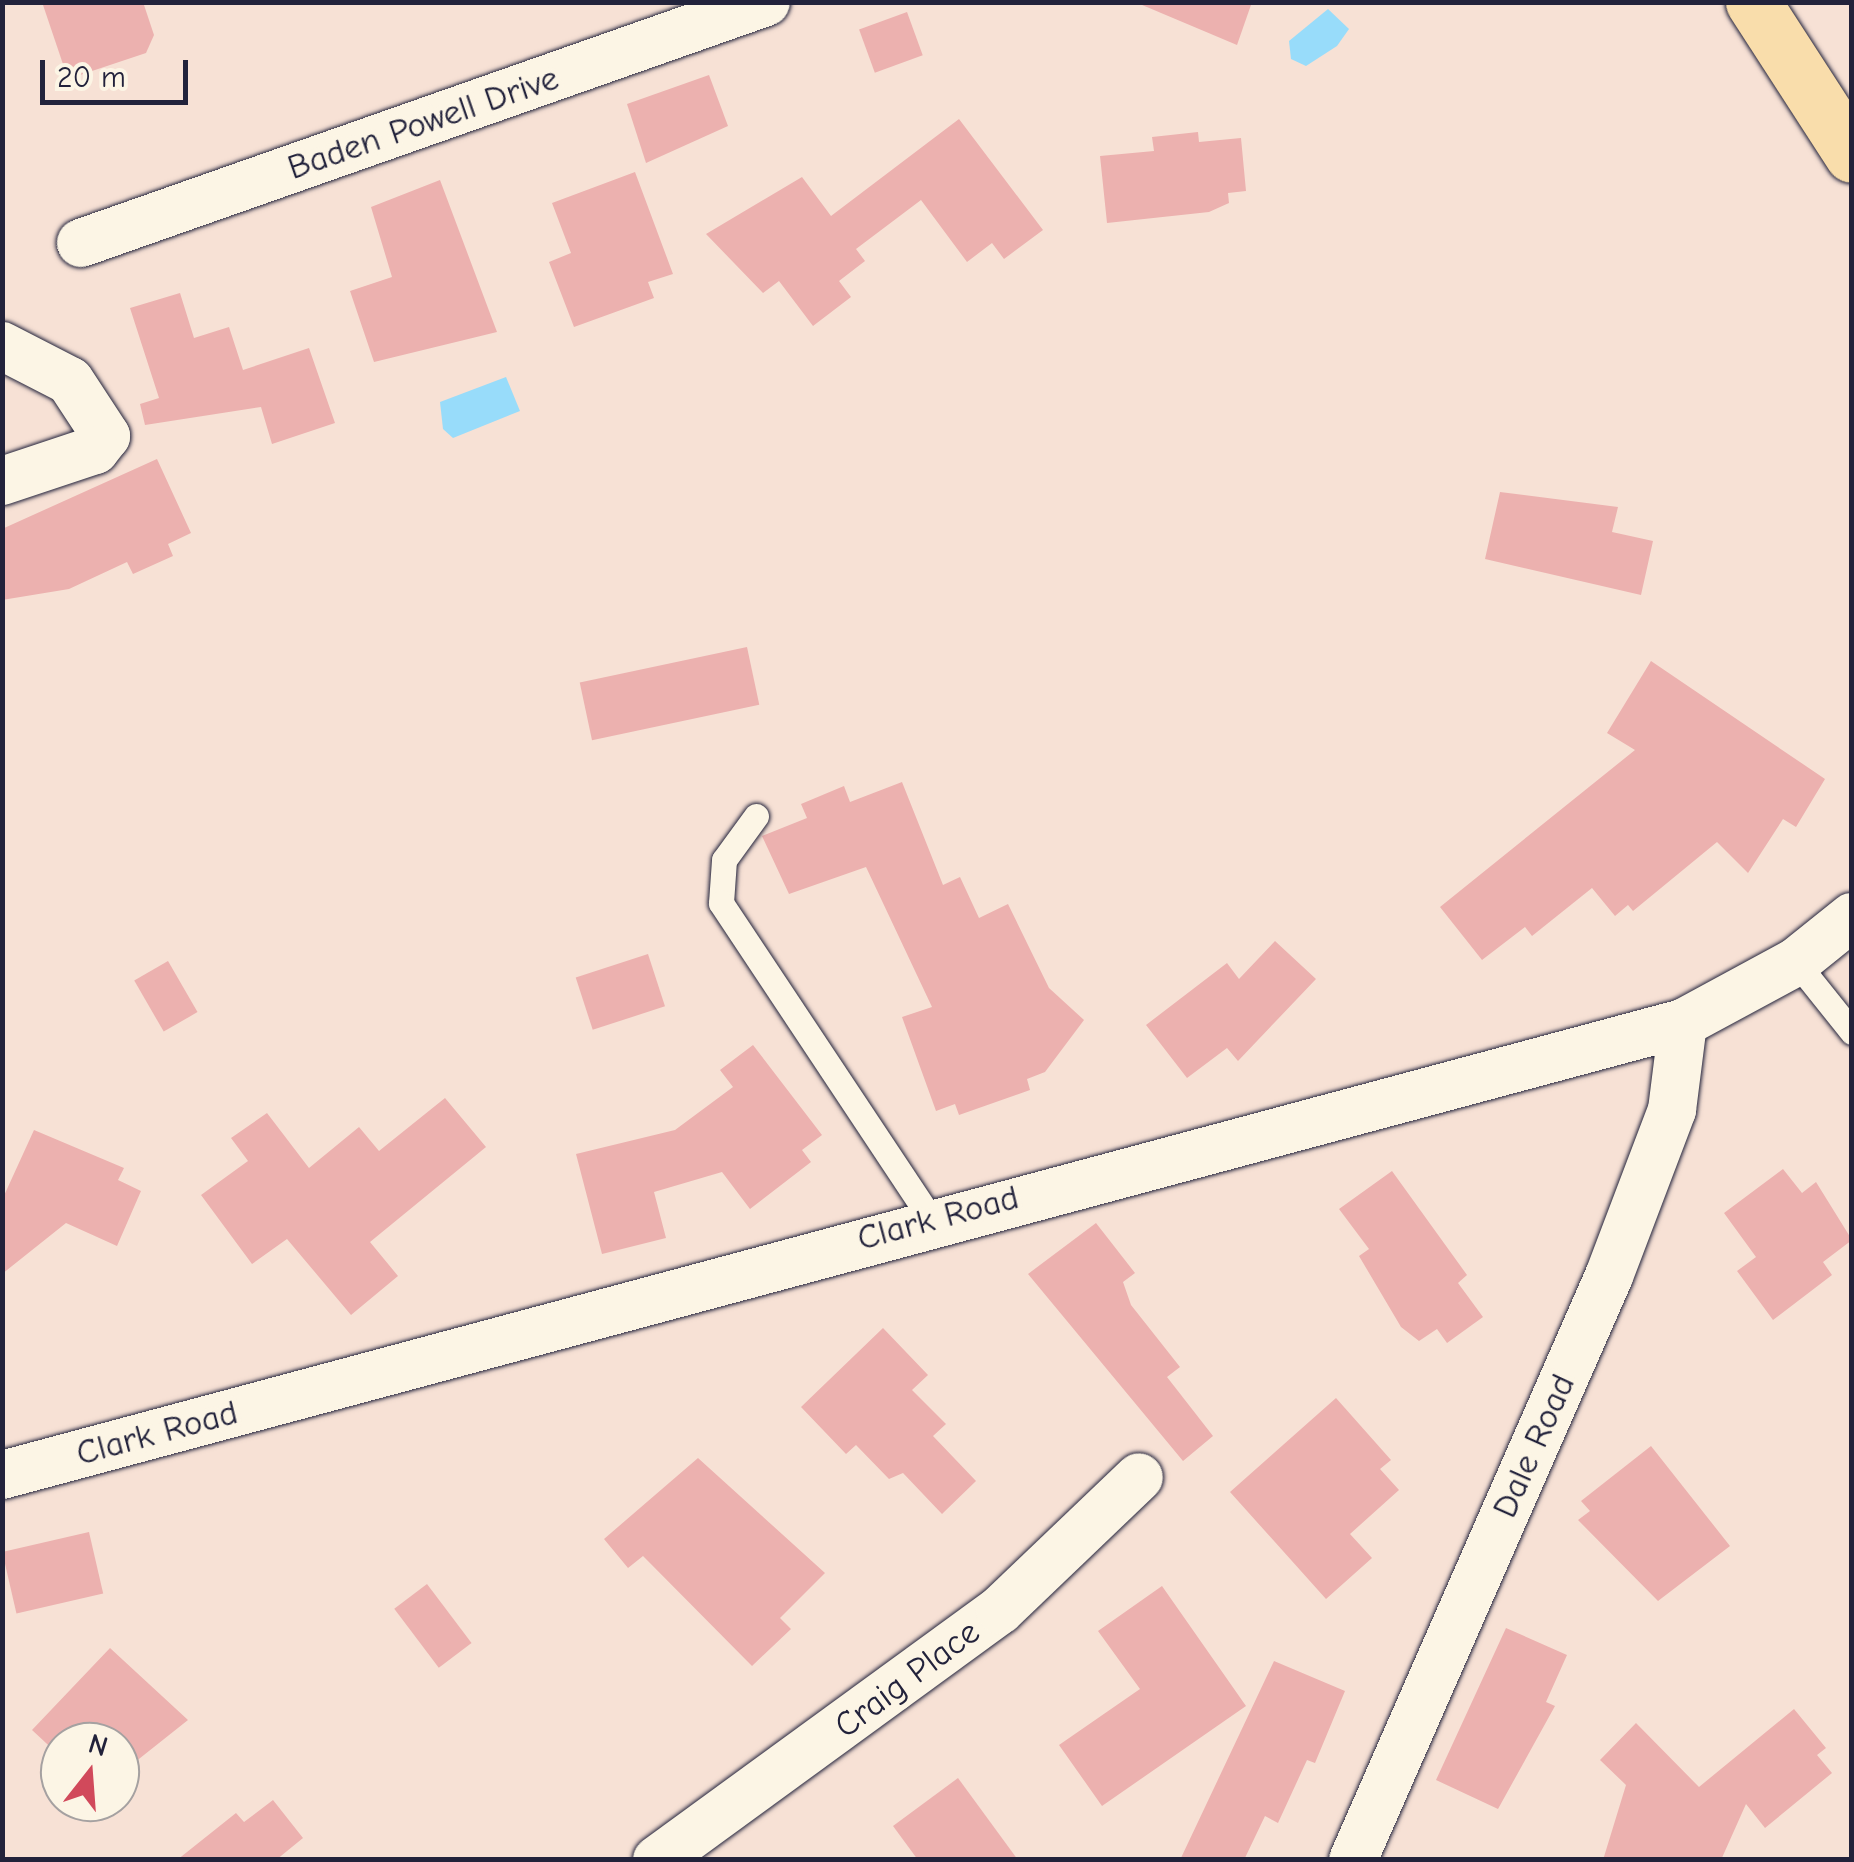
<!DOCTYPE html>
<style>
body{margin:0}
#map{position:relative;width:1854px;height:1862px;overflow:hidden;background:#f7e1d5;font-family:"Comic Neue",sans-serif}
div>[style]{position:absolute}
.water>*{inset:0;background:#98dcfa}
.building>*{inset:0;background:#ecb1af;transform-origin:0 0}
.roads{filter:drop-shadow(0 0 2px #22223b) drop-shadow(0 0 2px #22223b)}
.lane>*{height:25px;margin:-12.5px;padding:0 12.5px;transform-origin:12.5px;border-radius:12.5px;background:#fcf5e5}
.street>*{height:48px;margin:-24px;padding:0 24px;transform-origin:24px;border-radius:24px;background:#fcf5e5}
.highway>*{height:55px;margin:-27.5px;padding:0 27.5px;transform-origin:27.5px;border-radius:27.5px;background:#f9ddab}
span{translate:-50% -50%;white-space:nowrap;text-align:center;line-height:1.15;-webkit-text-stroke:10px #fcf5e5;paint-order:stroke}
.street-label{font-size:35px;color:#22223b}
.frame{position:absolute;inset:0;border:5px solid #22223b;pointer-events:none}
.north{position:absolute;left:40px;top:1722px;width:100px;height:100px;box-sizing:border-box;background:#fcf5e5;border:2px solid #a5a1a1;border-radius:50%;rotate:17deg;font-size:28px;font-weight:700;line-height:40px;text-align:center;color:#22223b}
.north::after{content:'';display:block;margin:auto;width:35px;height:45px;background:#d1495b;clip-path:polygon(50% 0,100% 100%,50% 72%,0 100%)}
.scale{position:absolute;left:40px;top:60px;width:148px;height:45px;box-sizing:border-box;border:5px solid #22223b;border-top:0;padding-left:12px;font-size:30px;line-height:35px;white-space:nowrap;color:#22223b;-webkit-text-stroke:8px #fcf5e5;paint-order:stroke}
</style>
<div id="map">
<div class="water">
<i style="clip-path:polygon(1328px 9px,1349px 29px,1337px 46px,1306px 66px,1291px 59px,1289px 41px)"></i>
<i style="clip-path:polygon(506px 377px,520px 411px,453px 438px,443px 429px,440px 402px)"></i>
</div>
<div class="building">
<i style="clip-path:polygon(42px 2px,143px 2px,154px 35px,146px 53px,68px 79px)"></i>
<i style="clip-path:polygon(1135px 2px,1252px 2px,1237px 45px)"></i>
<i style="left:907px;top:12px;width:46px;height:51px;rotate:70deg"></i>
<i style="clip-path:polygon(709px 75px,728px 126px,646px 163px,627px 104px)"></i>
<i style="clip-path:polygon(959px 119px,1043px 230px,1004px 259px,992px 243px,967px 262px,921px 200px,856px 249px,865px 261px,839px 281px,851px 297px,813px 326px,779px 281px,763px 293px,706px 234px,802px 177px,831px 216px)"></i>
<i style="clip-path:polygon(1198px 132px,1199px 142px,1241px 138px,1246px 191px,1228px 193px,1229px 203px,1209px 212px,1107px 223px,1100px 156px,1154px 151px,1152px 137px)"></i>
<i style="clip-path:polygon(635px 172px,673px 274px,648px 282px,654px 298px,574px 327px,549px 262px,571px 253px,552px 203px)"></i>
<i style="clip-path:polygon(440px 180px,497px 332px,374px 362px,350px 291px,392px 277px,371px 207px)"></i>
<i style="clip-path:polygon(180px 293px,194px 338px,229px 327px,243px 370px,309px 348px,335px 423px,272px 444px,261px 407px,145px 425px,140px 404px,159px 398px,130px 308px)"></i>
<i style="clip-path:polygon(157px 459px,191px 533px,168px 544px,173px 556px,133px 574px,127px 562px,69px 589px,2px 600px,2px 529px)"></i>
<i style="clip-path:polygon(1500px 492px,1618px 507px,1612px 532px,1653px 541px,1641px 595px,1485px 559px)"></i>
<i style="left:747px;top:647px;width:59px;height:171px;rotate:78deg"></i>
<i style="clip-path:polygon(1651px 661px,1825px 779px,1796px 827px,1783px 819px,1748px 873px,1717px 842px,1633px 911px,1628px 905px,1615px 916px,1592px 888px,1532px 936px,1525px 927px,1482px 960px,1440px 907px,1635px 750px,1607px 733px)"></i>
<i style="clip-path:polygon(902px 782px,943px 885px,960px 877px,979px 918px,1008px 904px,1049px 988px,1084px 1020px,1045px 1072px,1027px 1079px,1030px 1090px,959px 1115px,955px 1104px,936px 1111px,902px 1017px,932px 1007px,866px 867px,789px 894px,762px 836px,807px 818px,801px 804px,844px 786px,850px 802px)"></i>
<i style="clip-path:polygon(1275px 941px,1316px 979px,1238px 1061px,1227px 1048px,1187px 1078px,1146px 1025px,1227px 963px,1239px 979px)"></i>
<i style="left:648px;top:954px;width:55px;height:76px;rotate:72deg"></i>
<i style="left:168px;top:961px;width:59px;height:39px;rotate:60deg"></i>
<i style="clip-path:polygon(753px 1045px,822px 1135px,802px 1150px,811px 1162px,750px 1209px,722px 1172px,654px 1192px,666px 1238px,602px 1254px,576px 1154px,675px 1130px,733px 1087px,720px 1070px)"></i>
<i style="clip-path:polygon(445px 1098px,486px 1147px,370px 1242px,398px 1276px,351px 1315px,287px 1239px,252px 1264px,201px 1195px,248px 1161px,231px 1138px,267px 1113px,309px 1168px,359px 1127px,379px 1151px)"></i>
<i style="clip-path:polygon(34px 1130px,124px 1168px,118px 1180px,141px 1191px,117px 1246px,66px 1223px,2px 1274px,2px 1200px)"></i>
<i style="clip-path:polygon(1783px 1169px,1802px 1193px,1816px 1182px,1852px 1240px,1823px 1262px,1832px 1275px,1773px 1320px,1737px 1271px,1756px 1257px,1724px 1213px)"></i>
<i style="clip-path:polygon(1392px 1171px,1467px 1275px,1458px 1283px,1483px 1317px,1447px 1343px,1437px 1329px,1419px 1341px,1401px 1327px,1359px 1256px,1369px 1249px,1339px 1209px)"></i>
<i style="clip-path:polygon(1096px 1223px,1135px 1273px,1123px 1282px,1131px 1305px,1180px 1367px,1167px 1377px,1213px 1436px,1183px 1461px,1028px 1274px)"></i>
<i style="clip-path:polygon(883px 1328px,928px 1375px,912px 1390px,946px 1424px,933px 1436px,976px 1481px,942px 1514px,903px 1473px,889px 1479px,856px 1445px,846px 1454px,801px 1407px)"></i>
<i style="clip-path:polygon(1336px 1398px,1391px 1460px,1380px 1469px,1399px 1490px,1350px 1534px,1372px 1558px,1326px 1599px,1230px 1492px)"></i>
<i style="clip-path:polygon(1651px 1446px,1730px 1546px,1658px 1601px,1578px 1520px,1590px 1511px,1581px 1501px)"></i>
<i style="clip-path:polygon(698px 1458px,825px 1573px,780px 1618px,791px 1629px,752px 1666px,643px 1556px,628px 1568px,604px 1539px)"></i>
<i style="left:89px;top:1532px;width:63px;height:89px;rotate:77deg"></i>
<i style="left:427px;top:1584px;width:74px;height:41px;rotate:53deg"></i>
<i style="clip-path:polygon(1162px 1586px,1246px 1706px,1102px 1806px,1059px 1745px,1140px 1689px,1098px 1631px)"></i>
<i style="clip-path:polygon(1506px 1628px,1567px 1655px,1546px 1702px,1555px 1706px,1498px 1809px,1436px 1780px)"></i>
<i style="clip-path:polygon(110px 1648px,188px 1720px,120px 1774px,120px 1742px,60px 1742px,60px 1756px,32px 1730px)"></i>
<i style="clip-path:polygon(1274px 1661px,1345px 1691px,1315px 1763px,1307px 1760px,1278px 1823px,1265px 1816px,1244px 1860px,1180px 1860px)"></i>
<i style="clip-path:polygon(1794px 1709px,1826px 1748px,1817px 1755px,1832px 1773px,1765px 1828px,1746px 1804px,1721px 1860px,1603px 1860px,1626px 1785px,1600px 1760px,1636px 1723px,1699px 1787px)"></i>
<i style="clip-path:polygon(958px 1778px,1018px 1860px,918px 1860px,893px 1826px)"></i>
<i style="clip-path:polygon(273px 1800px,303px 1838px,276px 1860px,177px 1860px,236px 1813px,244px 1822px)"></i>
</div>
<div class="roads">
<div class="lane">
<i style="left:756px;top:816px;width:54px;rotate:126deg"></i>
<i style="left:724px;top:860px;width:43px;rotate:94deg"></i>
<i style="left:721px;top:903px;width:381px;rotate:56.4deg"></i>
<i style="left:1796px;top:962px;width:90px;rotate:51.3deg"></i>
</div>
<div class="street">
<i style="left:81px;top:243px;width:726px;rotate:-19.38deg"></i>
<i style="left:2px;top:346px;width:76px;rotate:27.2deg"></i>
<i style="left:70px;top:381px;width:66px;rotate:56.8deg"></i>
<i style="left:106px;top:436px;width:18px;rotate:128deg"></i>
<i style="left:95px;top:450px;width:98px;rotate:161.6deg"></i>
<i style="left:2px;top:1475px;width:1741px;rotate:-15.05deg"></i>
<i style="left:1683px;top:1023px;width:128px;rotate:-28.4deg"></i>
<i style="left:1796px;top:962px;width:72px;rotate:-38.8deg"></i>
<i style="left:657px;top:1860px;width:424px;rotate:-36.1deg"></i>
<i style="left:1000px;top:1610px;width:192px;rotate:-43.7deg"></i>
<i style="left:1353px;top:1860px;width:638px;rotate:-66.33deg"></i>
<i style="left:1609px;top:1276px;width:178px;rotate:-69.2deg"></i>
<i style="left:1672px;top:1110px;width:88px;rotate:-82.8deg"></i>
</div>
<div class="highway">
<i style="left:1753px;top:2px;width:182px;rotate:57.1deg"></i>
</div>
</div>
<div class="street-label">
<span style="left:423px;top:123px;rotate:-19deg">Baden Powell Drive</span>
<span style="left:938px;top:1218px;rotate:-15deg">Clark Road</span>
<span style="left:157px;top:1433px;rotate:-15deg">Clark Road</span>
<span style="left:1534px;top:1446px;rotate:-66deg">Dale Road</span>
<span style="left:907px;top:1679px;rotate:-37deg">Craig Place</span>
</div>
<div class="frame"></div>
<div class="north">N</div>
<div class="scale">20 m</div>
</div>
